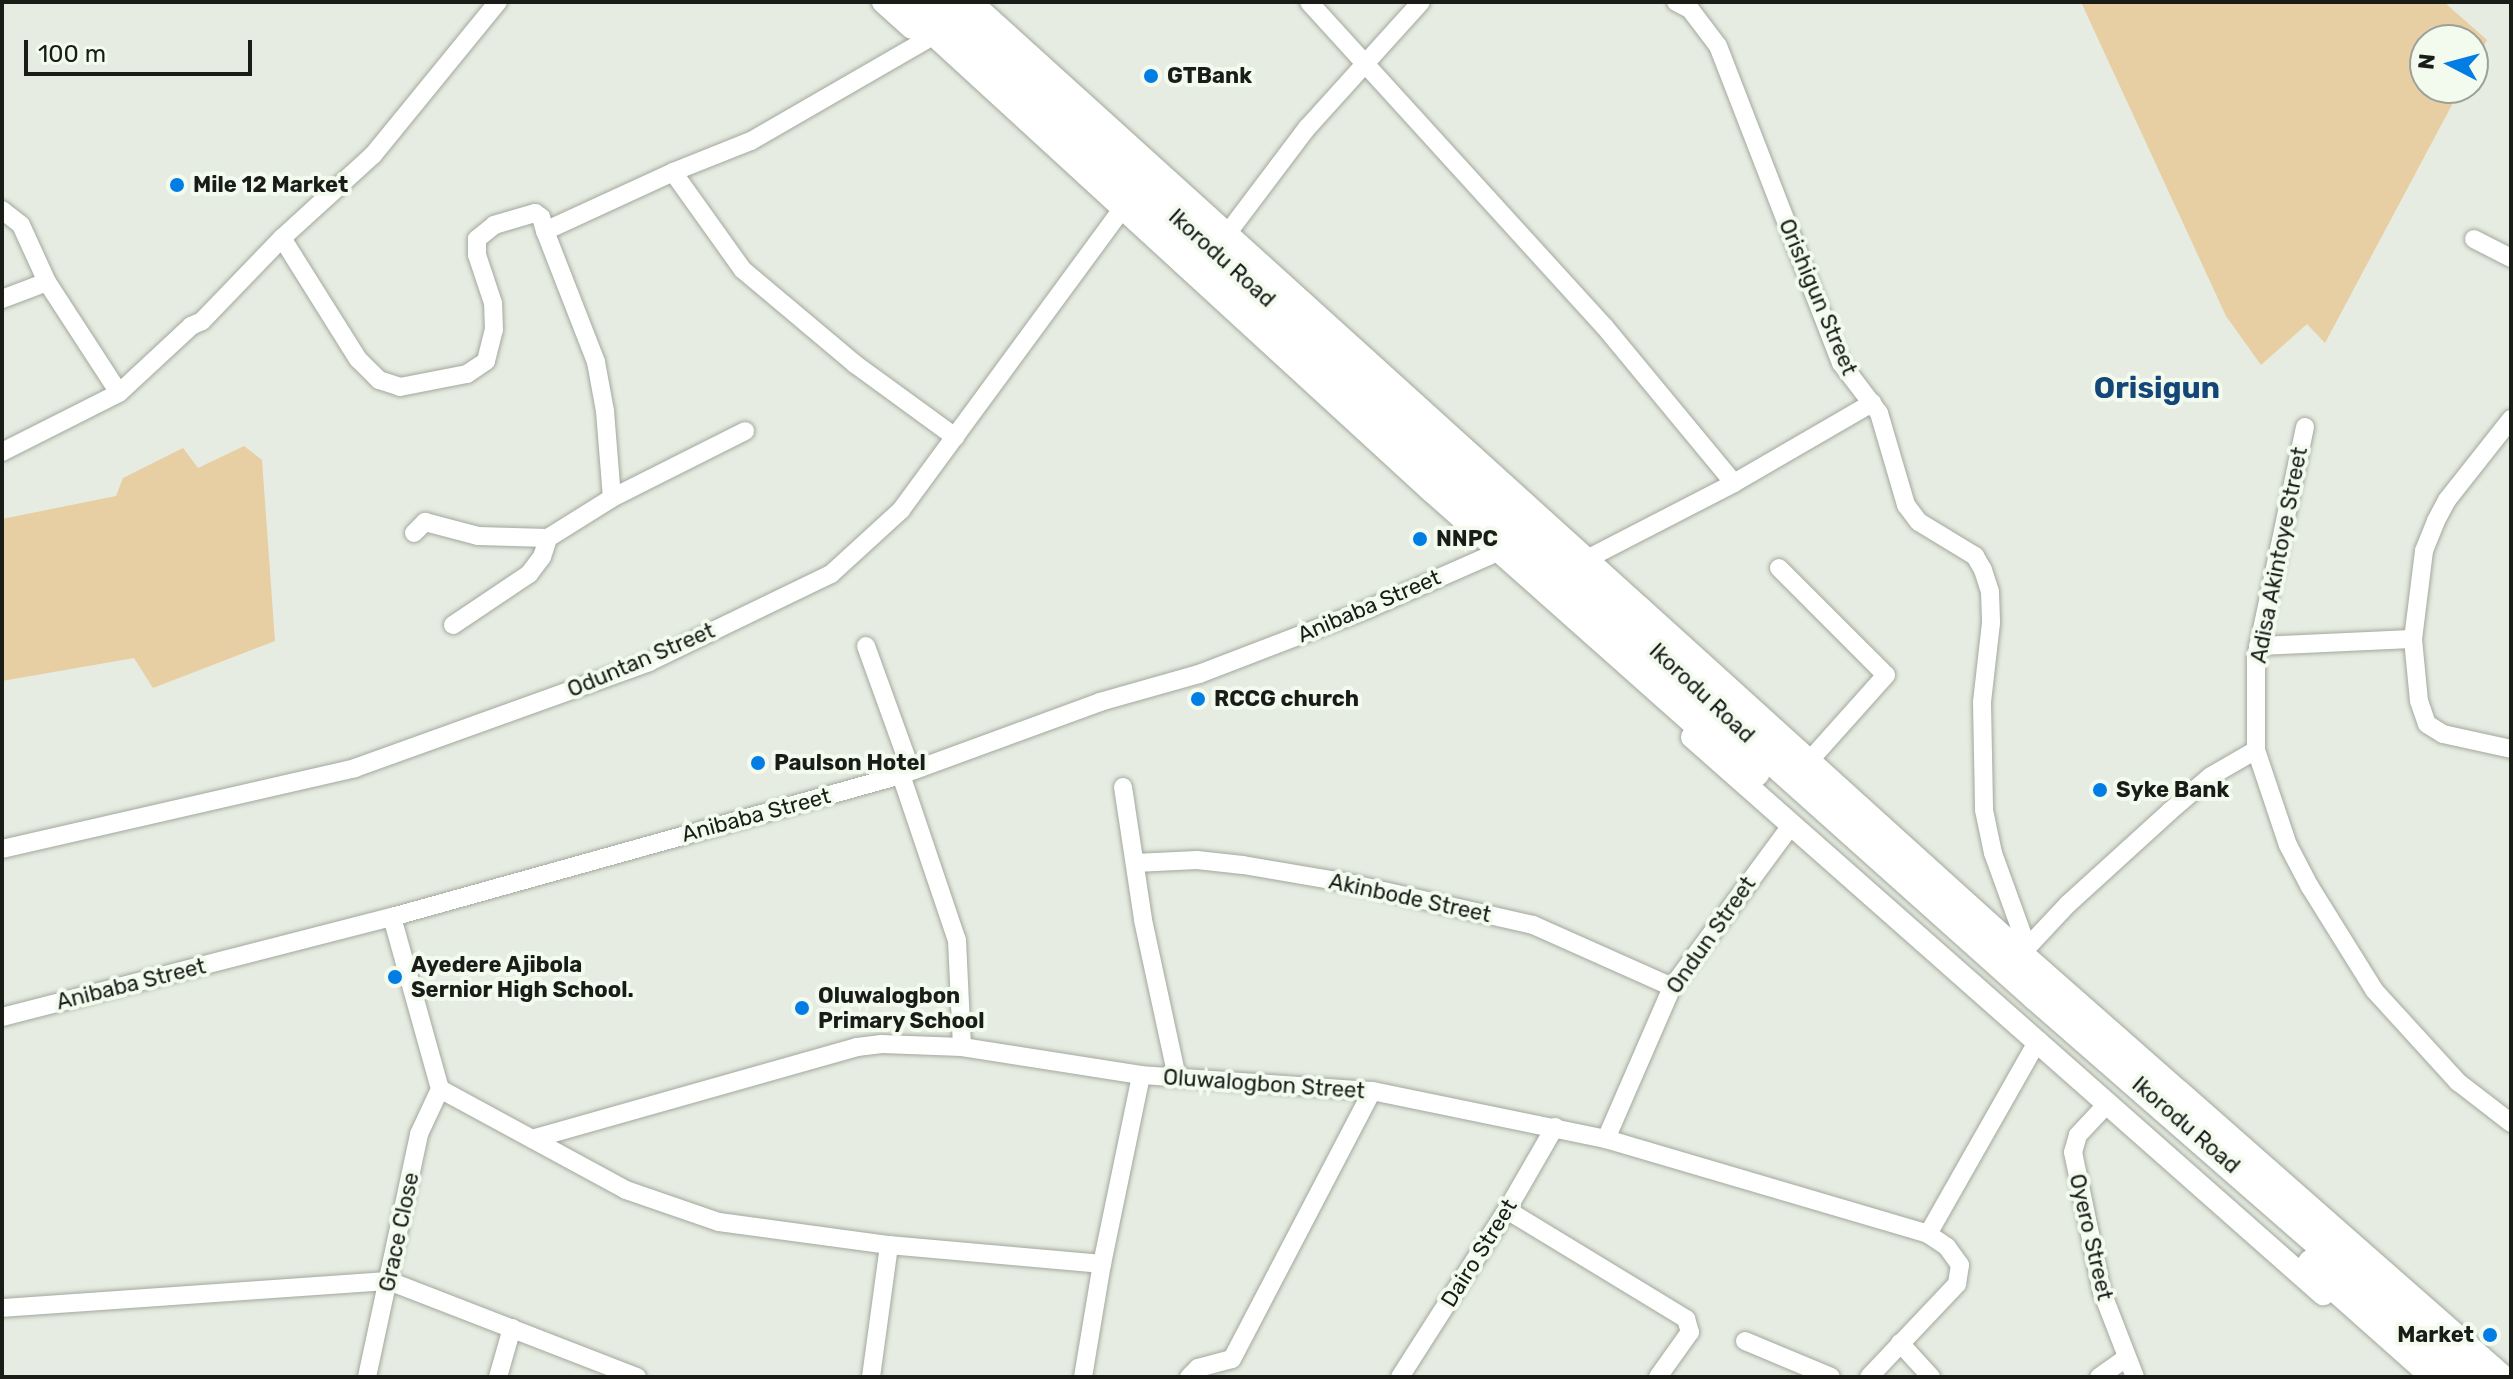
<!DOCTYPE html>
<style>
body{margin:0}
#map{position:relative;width:2513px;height:1379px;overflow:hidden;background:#e6ece1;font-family:Rubik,sans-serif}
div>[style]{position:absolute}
.green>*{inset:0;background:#e7cea3}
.roads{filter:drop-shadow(0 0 2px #a2a89d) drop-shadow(0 0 2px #a2a89d)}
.minor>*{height:18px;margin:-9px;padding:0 9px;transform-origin:9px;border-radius:9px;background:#fff}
.tertiary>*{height:22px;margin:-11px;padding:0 11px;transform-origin:11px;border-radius:11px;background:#fff}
.motorway>*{height:32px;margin:-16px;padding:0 16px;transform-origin:16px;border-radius:16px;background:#fff}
.dots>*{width:22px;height:22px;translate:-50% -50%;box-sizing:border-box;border:4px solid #f3faee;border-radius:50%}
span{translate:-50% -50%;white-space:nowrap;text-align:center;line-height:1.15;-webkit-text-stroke:8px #f3faee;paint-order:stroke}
.poi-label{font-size:22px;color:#191c17;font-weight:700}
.left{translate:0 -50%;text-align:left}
.right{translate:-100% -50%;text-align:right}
.street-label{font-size:22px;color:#191c17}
.district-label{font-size:30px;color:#154678;font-weight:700}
.frame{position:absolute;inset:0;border:4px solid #191c17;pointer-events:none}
.north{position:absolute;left:2409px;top:24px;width:80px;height:80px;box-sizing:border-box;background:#f3faee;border:2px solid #9ca198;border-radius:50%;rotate:276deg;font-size:22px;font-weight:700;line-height:32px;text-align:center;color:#191c17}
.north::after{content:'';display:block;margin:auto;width:28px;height:36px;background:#027de4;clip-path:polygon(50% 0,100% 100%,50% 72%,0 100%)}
.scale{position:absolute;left:24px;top:40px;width:228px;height:36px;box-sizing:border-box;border:4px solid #191c17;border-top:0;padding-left:10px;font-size:24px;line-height:28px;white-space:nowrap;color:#191c17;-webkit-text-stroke:6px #f3faee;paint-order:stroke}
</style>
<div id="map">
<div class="green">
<i style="clip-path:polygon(2081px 2px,2444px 2px,2487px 40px,2473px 66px,2473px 40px,2425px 40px,2425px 88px,2461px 88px,2325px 343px,2307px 324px,2261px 365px,2226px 316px)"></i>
<i style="clip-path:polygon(244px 446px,262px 460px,275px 641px,153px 688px,134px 658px,2px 681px,2px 519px,116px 496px,123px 478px,183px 448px,198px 468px)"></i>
</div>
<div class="roads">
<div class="minor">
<i style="left:1309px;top:2px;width:438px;rotate:47.7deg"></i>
<i style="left:1604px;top:326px;width:204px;rotate:50.4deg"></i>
<i style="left:1676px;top:2px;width:16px;rotate:27deg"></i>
<i style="left:1690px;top:9px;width:46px;rotate:52.9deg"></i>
<i style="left:1718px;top:46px;width:340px;rotate:68.8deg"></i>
<i style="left:1841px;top:363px;width:63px;rotate:52.8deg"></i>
<i style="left:1879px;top:413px;width:96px;rotate:73.6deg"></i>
<i style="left:1906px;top:505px;width:21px;rotate:53deg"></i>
<i style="left:1919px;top:522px;width:66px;rotate:31.3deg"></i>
<i style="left:1975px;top:556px;width:16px;rotate:60deg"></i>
<i style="left:1983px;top:570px;width:23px;rotate:72deg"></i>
<i style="left:1990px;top:592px;width:31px;rotate:88deg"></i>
<i style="left:1991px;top:623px;width:80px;rotate:96.5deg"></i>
<i style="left:1982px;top:702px;width:108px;rotate:88.9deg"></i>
<i style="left:1984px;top:810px;width:44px;rotate:78.2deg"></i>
<i style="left:1993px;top:853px;width:100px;rotate:70.1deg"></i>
<i style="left:673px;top:172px;width:120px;rotate:54.5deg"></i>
<i style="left:743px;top:270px;width:146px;rotate:40deg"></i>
<i style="left:855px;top:364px;width:124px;rotate:36.1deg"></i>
<i style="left:2px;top:210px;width:24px;rotate:38deg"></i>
<i style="left:21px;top:225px;width:63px;rotate:65.5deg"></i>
<i style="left:47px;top:282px;width:132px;rotate:57deg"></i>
<i style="left:545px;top:231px;width:141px;rotate:68.7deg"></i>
<i style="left:596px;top:362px;width:50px;rotate:79.6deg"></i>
<i style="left:605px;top:411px;width:87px;rotate:85.4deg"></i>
<i style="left:1227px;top:234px;width:133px;rotate:-53deg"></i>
<i style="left:1307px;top:128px;width:170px;rotate:-47.9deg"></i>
<i style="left:282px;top:238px;width:143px;rotate:57.9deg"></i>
<i style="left:358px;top:359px;width:30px;rotate:45deg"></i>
<i style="left:379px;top:380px;width:22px;rotate:18deg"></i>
<i style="left:400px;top:387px;width:68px;rotate:-11deg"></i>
<i style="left:467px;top:374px;width:23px;rotate:-34deg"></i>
<i style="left:486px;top:361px;width:32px;rotate:-76deg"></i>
<i style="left:494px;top:330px;width:27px;rotate:-92deg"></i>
<i style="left:493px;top:303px;width:51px;rotate:-108.4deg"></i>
<i style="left:477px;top:255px;width:16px;rotate:-90deg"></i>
<i style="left:477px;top:239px;width:22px;rotate:-39deg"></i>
<i style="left:494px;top:225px;width:43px;rotate:-16.3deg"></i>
<i style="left:535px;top:213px;width:7px;rotate:34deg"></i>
<i style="left:541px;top:217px;width:15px;rotate:74deg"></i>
<i style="left:545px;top:231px;width:141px;rotate:-24.7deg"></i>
<i style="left:673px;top:172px;width:84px;rotate:-21.7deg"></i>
<i style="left:751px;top:141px;width:202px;rotate:-30deg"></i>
<i style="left:2474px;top:239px;width:42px;rotate:27.2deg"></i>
<i style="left:2px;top:299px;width:48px;rotate:-20.7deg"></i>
<i style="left:2511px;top:419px;width:103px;rotate:128.3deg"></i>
<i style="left:2447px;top:500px;width:24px;rotate:118deg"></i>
<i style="left:2436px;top:521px;width:32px;rotate:112deg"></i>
<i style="left:2424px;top:551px;width:89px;rotate:97.1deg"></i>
<i style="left:2413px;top:639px;width:62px;rotate:84.5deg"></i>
<i style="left:2419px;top:701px;width:24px;rotate:71deg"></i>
<i style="left:2427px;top:724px;width:19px;rotate:32deg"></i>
<i style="left:2443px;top:734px;width:70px;rotate:12.4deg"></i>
<i style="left:2305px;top:427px;width:235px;rotate:102deg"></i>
<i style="left:2256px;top:657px;width:93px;rotate:90deg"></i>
<i style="left:2256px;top:750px;width:100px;rotate:71.4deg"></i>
<i style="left:2288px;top:845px;width:47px;rotate:62.4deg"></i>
<i style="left:2310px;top:887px;width:121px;rotate:58.1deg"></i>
<i style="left:2374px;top:990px;width:125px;rotate:47.6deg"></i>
<i style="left:2458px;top:1082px;width:67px;rotate:37.7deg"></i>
<i style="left:2px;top:452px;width:131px;rotate:-26.8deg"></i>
<i style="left:119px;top:393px;width:98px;rotate:-42.9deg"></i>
<i style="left:191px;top:326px;width:12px;rotate:-24deg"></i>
<i style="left:202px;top:321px;width:115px;rotate:-46.1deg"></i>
<i style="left:282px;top:238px;width:123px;rotate:-42.4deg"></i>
<i style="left:373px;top:155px;width:198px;rotate:-50.8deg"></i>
<i style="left:414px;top:533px;width:16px;rotate:-45deg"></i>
<i style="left:425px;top:522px;width:55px;rotate:14.8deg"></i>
<i style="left:478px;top:536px;width:70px;rotate:1.6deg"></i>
<i style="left:1585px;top:560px;width:168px;rotate:-27.3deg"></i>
<i style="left:1734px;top:483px;width:160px;rotate:-30.1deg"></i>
<i style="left:1779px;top:568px;width:151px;rotate:45deg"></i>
<i style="left:1886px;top:675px;width:115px;rotate:131.8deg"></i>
<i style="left:453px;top:625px;width:92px;rotate:-33.9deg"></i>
<i style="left:529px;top:574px;width:21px;rotate:-53deg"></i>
<i style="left:542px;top:557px;width:20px;rotate:-72deg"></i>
<i style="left:548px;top:538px;width:75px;rotate:-32deg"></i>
<i style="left:612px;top:498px;width:149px;rotate:-26.7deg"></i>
<i style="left:866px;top:646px;width:132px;rotate:70.1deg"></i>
<i style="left:2258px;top:646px;width:155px;rotate:-2.6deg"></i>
<i style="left:901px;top:775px;width:174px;rotate:71.3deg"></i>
<i style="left:957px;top:940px;width:107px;rotate:87.3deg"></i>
<i style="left:1123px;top:787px;width:134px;rotate:81.4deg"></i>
<i style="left:1143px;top:920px;width:161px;rotate:77.8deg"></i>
<i style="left:2px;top:849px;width:362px;rotate:-12.9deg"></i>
<i style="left:355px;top:768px;width:313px;rotate:-19.8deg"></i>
<i style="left:649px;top:662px;width:202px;rotate:-25.8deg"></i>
<i style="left:831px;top:574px;width:95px;rotate:-42.4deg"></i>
<i style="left:901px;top:510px;width:363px;rotate:-53.7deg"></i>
<i style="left:1135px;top:863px;width:62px;rotate:-2.8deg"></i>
<i style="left:1197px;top:860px;width:46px;rotate:6.2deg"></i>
<i style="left:1243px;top:865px;width:102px;rotate:9.6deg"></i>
<i style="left:1344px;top:882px;width:194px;rotate:12.8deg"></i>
<i style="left:1533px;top:925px;width:152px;rotate:24deg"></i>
<i style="left:392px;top:917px;width:179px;rotate:74.4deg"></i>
<i style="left:440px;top:1089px;width:212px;rotate:28.5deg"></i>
<i style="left:626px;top:1190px;width:98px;rotate:19deg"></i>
<i style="left:719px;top:1222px;width:172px;rotate:7.7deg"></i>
<i style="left:889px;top:1245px;width:214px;rotate:5.1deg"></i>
<i style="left:2022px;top:953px;width:67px;rotate:-46.8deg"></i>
<i style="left:2068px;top:904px;width:137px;rotate:-42.3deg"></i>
<i style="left:2169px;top:812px;width:55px;rotate:-40.6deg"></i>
<i style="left:2211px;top:776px;width:52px;rotate:-30deg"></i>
<i style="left:2px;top:1017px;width:403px;rotate:-14.4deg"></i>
<i style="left:392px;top:917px;width:528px;rotate:-15.59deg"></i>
<i style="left:901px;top:775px;width:212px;rotate:-20.1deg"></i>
<i style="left:1100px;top:702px;width:103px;rotate:-15.8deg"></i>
<i style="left:1199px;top:674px;width:181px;rotate:-21deg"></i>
<i style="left:1368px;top:609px;width:134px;rotate:-23.7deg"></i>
<i style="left:2108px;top:1103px;width:44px;rotate:133.2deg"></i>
<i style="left:2078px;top:1135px;width:18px;rotate:106deg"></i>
<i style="left:2073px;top:1152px;width:143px;rotate:78.3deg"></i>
<i style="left:2102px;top:1292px;width:91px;rotate:68.8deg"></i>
<i style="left:532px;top:1139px;width:338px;rotate:-15.8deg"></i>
<i style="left:857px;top:1047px;width:25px;rotate:-7deg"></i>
<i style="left:882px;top:1044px;width:80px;rotate:2.1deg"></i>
<i style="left:962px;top:1047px;width:181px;rotate:8.9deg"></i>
<i style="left:1141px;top:1075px;width:232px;rotate:4deg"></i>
<i style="left:1372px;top:1091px;width:239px;rotate:11.6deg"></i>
<i style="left:1606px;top:1139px;width:336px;rotate:16.4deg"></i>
<i style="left:1928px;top:1234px;width:23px;rotate:34deg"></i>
<i style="left:1947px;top:1247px;width:22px;rotate:54deg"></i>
<i style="left:1960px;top:1265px;width:19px;rotate:99deg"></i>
<i style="left:1957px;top:1284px;width:128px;rotate:133.4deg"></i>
<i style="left:1606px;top:1139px;width:166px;rotate:-66.5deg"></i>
<i style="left:1672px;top:987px;width:199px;rotate:-53.6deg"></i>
<i style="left:1507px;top:1210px;width:210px;rotate:31.3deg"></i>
<i style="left:1686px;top:1319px;width:14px;rotate:73deg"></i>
<i style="left:1690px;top:1332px;width:55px;rotate:125.4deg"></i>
<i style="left:1928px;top:1234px;width:223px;rotate:-60.4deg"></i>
<i style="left:2px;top:1308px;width:388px;rotate:-4deg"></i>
<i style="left:389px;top:1281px;width:266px;rotate:21.2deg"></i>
<i style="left:1745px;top:1341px;width:93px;rotate:22.7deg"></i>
<i style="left:1900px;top:1343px;width:46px;rotate:47.6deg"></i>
<i style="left:367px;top:1377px;width:249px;rotate:-77.9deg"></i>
<i style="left:419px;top:1134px;width:50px;rotate:-65deg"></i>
<i style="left:498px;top:1377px;width:51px;rotate:-74.1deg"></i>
<i style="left:871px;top:1377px;width:133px;rotate:-82.2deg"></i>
<i style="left:1083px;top:1377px;width:115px;rotate:-80.5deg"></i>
<i style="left:1102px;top:1264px;width:193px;rotate:-78.3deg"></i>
<i style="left:1189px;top:1377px;width:13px;rotate:-45deg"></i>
<i style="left:1198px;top:1368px;width:35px;rotate:-15deg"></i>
<i style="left:1232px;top:1359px;width:302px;rotate:-62.4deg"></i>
<i style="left:1400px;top:1377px;width:198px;rotate:-57.4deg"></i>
<i style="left:1507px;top:1210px;width:96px;rotate:-60deg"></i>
<i style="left:2099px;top:1377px;width:32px;rotate:-35deg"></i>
</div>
<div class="tertiary">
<i style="left:883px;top:2px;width:39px;rotate:42deg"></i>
<i style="left:971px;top:2px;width:1417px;rotate:42.14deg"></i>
<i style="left:2022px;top:953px;width:642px;rotate:41.34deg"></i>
<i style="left:1692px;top:737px;width:842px;rotate:41.44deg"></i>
</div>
<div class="motorway">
<i style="left:905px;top:2px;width:718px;rotate:42.52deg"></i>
<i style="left:1434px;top:487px;width:428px;rotate:41.6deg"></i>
<i style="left:937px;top:2px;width:848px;rotate:41.85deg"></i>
<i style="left:1569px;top:568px;width:253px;rotate:43.2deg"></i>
<i style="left:1753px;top:741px;width:380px;rotate:41.8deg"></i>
<i style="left:2036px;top:994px;width:583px;rotate:41.1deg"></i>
<i style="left:2313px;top:1265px;width:169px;rotate:41.6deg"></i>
</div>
</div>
<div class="dots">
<i style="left:1151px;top:76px;background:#027de4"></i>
<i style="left:177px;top:185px;background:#027de4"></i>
<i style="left:1420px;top:539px;background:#027de4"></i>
<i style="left:1198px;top:699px;background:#027de4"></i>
<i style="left:758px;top:763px;background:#027de4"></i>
<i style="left:2100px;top:790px;background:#027de4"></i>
<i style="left:395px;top:977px;background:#027de4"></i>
<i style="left:802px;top:1008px;background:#027de4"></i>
<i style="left:2490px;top:1335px;background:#027de4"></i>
</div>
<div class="poi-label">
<span class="left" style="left:1167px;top:76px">GTBank</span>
<span class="left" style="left:193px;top:185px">Mile 12 Market</span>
<span class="left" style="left:1436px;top:539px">NNPC</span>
<span class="left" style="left:1214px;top:699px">RCCG church</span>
<span class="left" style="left:774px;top:763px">Paulson Hotel</span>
<span class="left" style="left:2116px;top:790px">Syke Bank</span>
<span class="left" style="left:411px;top:977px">Ayedere Ajibola<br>Sernior High School.</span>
<span class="left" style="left:818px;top:1008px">Oluwalogbon<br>Primary School</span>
<span class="right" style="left:2474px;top:1335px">Market</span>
</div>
<div class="street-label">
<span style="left:1222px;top:258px;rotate:42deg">Ikorodu Road</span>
<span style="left:1818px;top:297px;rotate:67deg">Orishigun Street</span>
<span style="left:2279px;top:555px;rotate:-79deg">Adisa Akintoye Street</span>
<span style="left:1369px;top:606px;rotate:-23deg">Anibaba Street</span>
<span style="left:641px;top:660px;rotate:-23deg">Oduntan Street</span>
<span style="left:1702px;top:693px;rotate:43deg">Ikorodu Road</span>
<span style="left:756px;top:815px;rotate:-15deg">Anibaba Street</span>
<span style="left:1410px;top:898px;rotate:12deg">Akinbode Street</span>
<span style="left:1711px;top:935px;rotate:-55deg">Ondun Street</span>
<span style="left:131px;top:984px;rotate:-14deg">Anibaba Street</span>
<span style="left:1264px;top:1084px;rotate:4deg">Oluwalogbon Street</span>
<span style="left:2186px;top:1125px;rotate:41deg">Ikorodu Road</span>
<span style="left:399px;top:1232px;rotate:-78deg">Grace Close</span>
<span style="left:2091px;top:1237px;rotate:77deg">Oyero Street</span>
<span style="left:1479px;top:1253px;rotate:-58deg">Dairo Street</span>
</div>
<div class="district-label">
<span style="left:2157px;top:388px">Orisigun</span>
</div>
<div class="frame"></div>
<div class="north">N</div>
<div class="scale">100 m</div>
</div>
